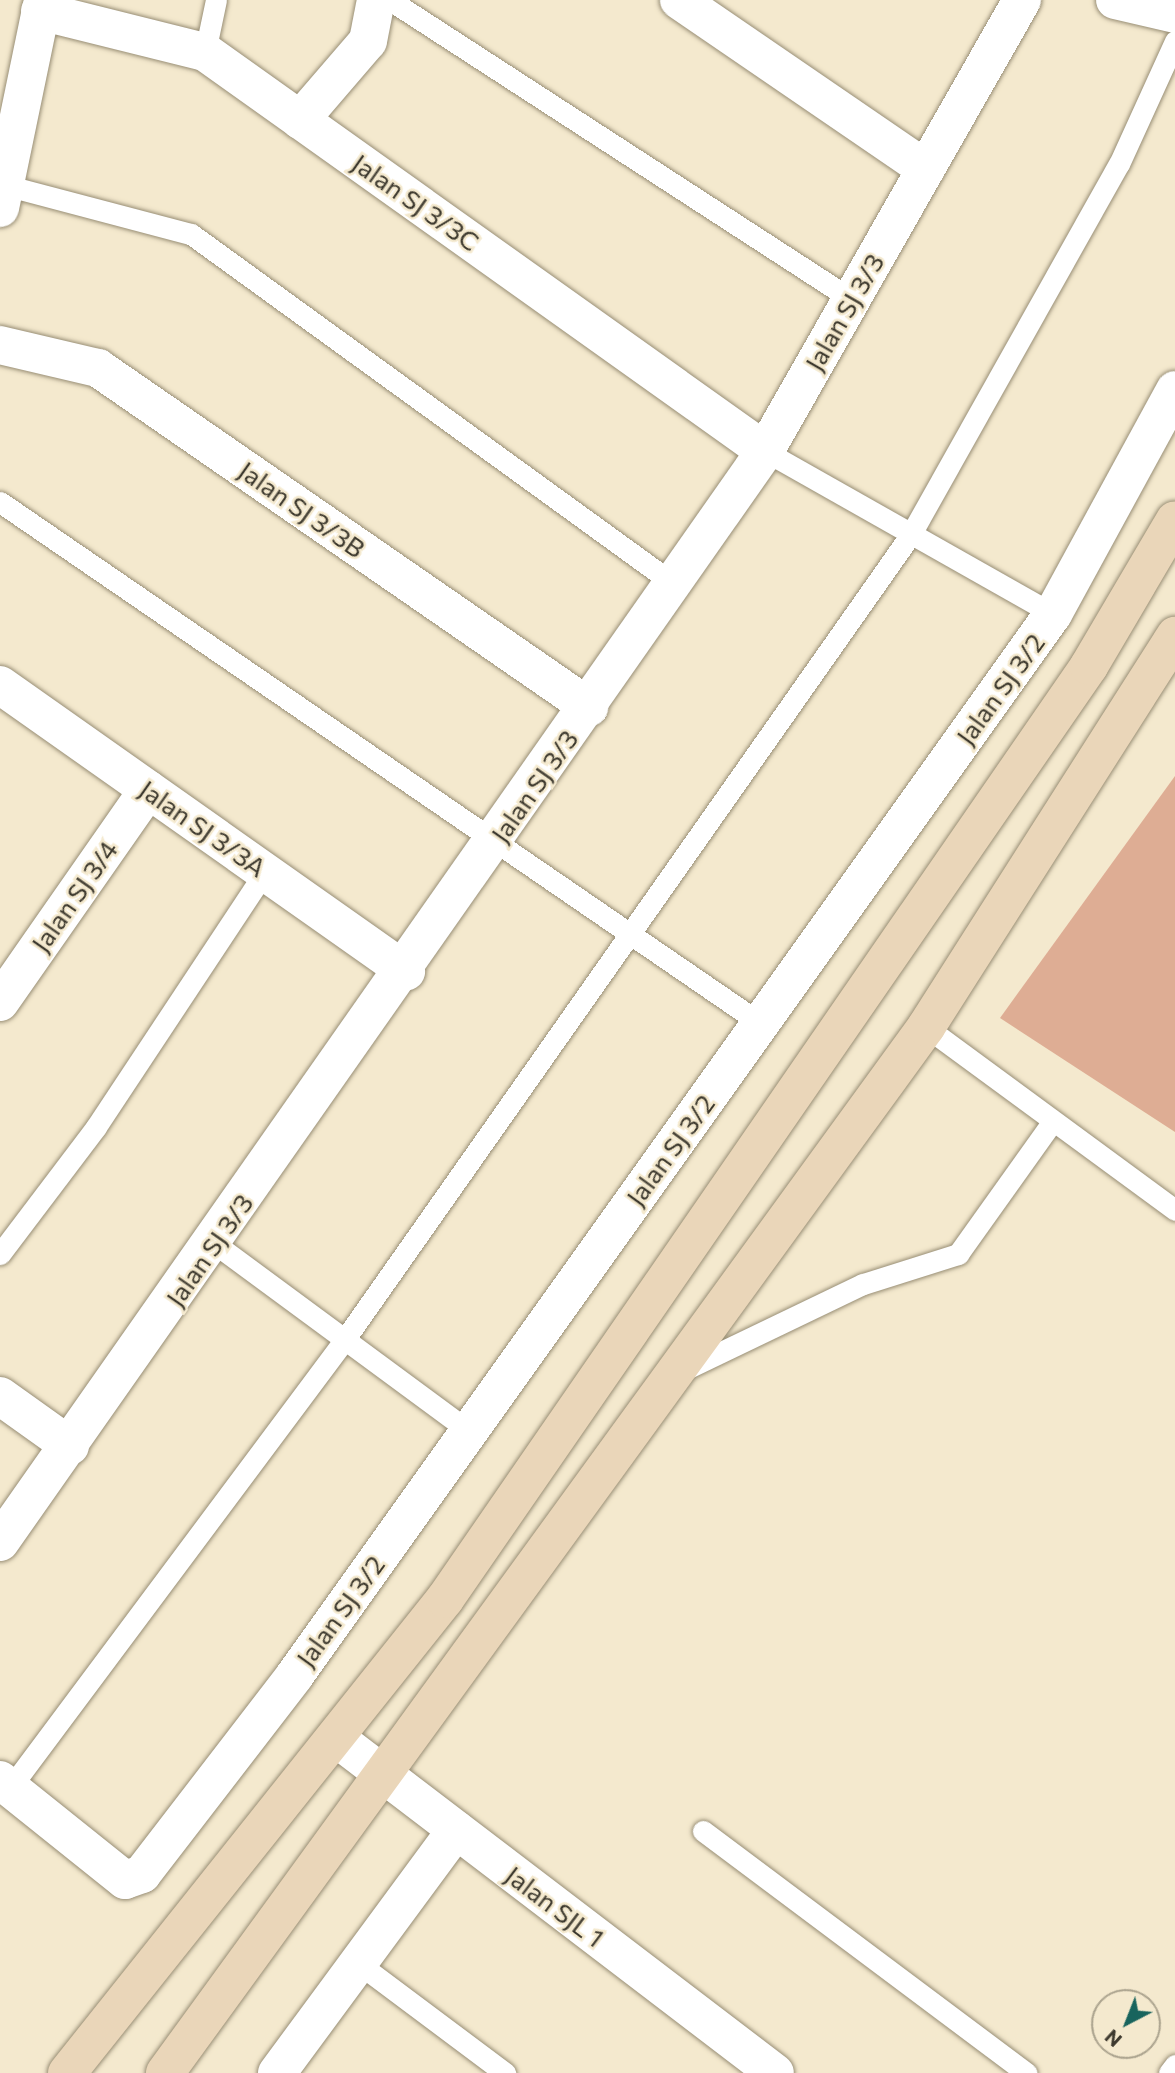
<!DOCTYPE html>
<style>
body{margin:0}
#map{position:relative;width:1175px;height:2073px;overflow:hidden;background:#f4e9ce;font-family:Commissioner,sans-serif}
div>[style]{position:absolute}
.green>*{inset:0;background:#dead94}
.roads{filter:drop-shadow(0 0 2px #988e75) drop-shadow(0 0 2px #988e75)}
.lane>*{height:21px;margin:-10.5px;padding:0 10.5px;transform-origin:10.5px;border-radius:10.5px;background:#fff}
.street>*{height:38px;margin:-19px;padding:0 19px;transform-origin:19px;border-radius:19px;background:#fff}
.secondary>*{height:38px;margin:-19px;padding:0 19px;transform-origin:19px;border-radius:19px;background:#ead6b9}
span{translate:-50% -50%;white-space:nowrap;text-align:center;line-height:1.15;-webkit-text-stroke:5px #f4e9ce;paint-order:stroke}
.street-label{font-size:26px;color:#3d392e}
.north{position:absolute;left:1091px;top:1989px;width:70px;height:70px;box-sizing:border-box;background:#f4e9ce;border:2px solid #aba38e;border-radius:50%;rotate:222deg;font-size:19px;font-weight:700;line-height:28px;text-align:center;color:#3d392e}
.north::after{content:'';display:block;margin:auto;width:24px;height:32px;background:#18645d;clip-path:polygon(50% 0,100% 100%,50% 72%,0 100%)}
</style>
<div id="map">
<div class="green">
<i style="clip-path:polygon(1175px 776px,1175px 1132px,1000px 1018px)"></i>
</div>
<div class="roads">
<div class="lane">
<i style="left:390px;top:0;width:549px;rotate:32.97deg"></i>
<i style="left:205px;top:52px;width:53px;rotate:-78.1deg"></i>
<i style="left:5px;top:185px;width:192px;rotate:14.8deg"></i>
<i style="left:191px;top:234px;width:596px;rotate:35.93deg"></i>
<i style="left:765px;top:451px;width:331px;rotate:29.5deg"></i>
<i style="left:0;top:502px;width:921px;rotate:34.43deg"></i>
<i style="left:926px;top:1027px;width:309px;rotate:36.3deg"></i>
<i style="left:214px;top:1243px;width:317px;rotate:36.4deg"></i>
<i style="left:0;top:1254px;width:159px;rotate:-52.9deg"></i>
<i style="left:96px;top:1127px;width:306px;rotate:-56.5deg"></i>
<i style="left:686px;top:1369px;width:196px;rotate:-25.7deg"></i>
<i style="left:863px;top:1284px;width:100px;rotate:-17.5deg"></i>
<i style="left:958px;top:1254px;width:163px;rotate:-54.5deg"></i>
<i style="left:10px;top:1788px;width:560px;rotate:-53.27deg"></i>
<i style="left:345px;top:1339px;width:984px;rotate:-54.89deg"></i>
<i style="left:911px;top:534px;width:424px;rotate:-60.7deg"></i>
<i style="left:1119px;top:164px;width:135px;rotate:-65.5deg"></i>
<i style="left:703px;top:1831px;width:404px;rotate:36.8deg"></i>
<i style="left:358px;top:1963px;width:184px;rotate:36.8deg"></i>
<i style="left:1169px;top:2073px;width:10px;rotate:-53deg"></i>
</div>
<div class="street">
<i style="left:679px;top:0;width:299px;rotate:34.4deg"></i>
<i style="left:1115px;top:0;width:62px;rotate:13.1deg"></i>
<i style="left:40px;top:11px;width:170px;rotate:14deg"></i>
<i style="left:205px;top:52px;width:688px;rotate:35.47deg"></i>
<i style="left:300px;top:120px;width:104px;rotate:-49.3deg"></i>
<i style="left:368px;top:41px;width:42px;rotate:-79deg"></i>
<i style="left:0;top:208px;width:212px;rotate:-78.3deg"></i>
<i style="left:0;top:345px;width:101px;rotate:13.2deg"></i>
<i style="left:98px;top:368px;width:597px;rotate:34.62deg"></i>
<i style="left:0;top:685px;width:497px;rotate:35.2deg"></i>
<i style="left:0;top:1002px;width:259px;rotate:-55.1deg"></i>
<i style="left:0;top:1396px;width:86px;rotate:35.5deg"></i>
<i style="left:0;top:1542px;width:1332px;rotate:-54.96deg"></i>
<i style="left:765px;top:451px;width:519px;rotate:-60.32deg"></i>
<i style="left:336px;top:1738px;width:552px;rotate:37.35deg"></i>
<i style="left:0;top:1780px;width:160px;rotate:38.7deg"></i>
<i style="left:125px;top:1880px;width:18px;rotate:-19deg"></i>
<i style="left:142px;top:1874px;width:251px;rotate:-52.4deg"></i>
<i style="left:295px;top:1675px;width:1304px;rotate:-54.46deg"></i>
<i style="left:1053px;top:614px;width:255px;rotate:-61.4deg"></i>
<i style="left:277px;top:2073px;width:302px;rotate:-53.6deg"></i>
</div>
<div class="secondary">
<i style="left:67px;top:2073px;width:606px;rotate:-51.43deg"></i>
<i style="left:445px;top:1599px;width:1134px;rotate:-55.38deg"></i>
<i style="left:1089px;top:666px;width:169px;rotate:-59.5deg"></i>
<i style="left:165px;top:2073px;width:1294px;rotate:-53.96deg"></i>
<i style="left:926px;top:1027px;width:464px;rotate:-57.5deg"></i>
</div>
</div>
<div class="street-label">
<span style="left:416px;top:202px;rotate:35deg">Jalan SJ 3/3C</span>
<span style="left:844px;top:312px;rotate:-60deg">Jalan SJ 3/3</span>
<span style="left:302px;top:509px;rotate:35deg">Jalan SJ 3/3B</span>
<span style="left:1000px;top:689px;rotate:-54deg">Jalan SJ 3/2</span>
<span style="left:534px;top:786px;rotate:-55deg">Jalan SJ 3/3</span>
<span style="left:203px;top:828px;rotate:35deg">Jalan SJ 3/3A</span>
<span style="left:74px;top:896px;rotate:-55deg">Jalan SJ 3/4</span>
<span style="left:670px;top:1150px;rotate:-54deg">Jalan SJ 3/2</span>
<span style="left:209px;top:1250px;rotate:-55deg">Jalan SJ 3/3</span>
<span style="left:340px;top:1611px;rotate:-54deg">Jalan SJ 3/2</span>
<span style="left:555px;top:1906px;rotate:37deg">Jalan SJL 1</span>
</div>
<div class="north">N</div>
</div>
